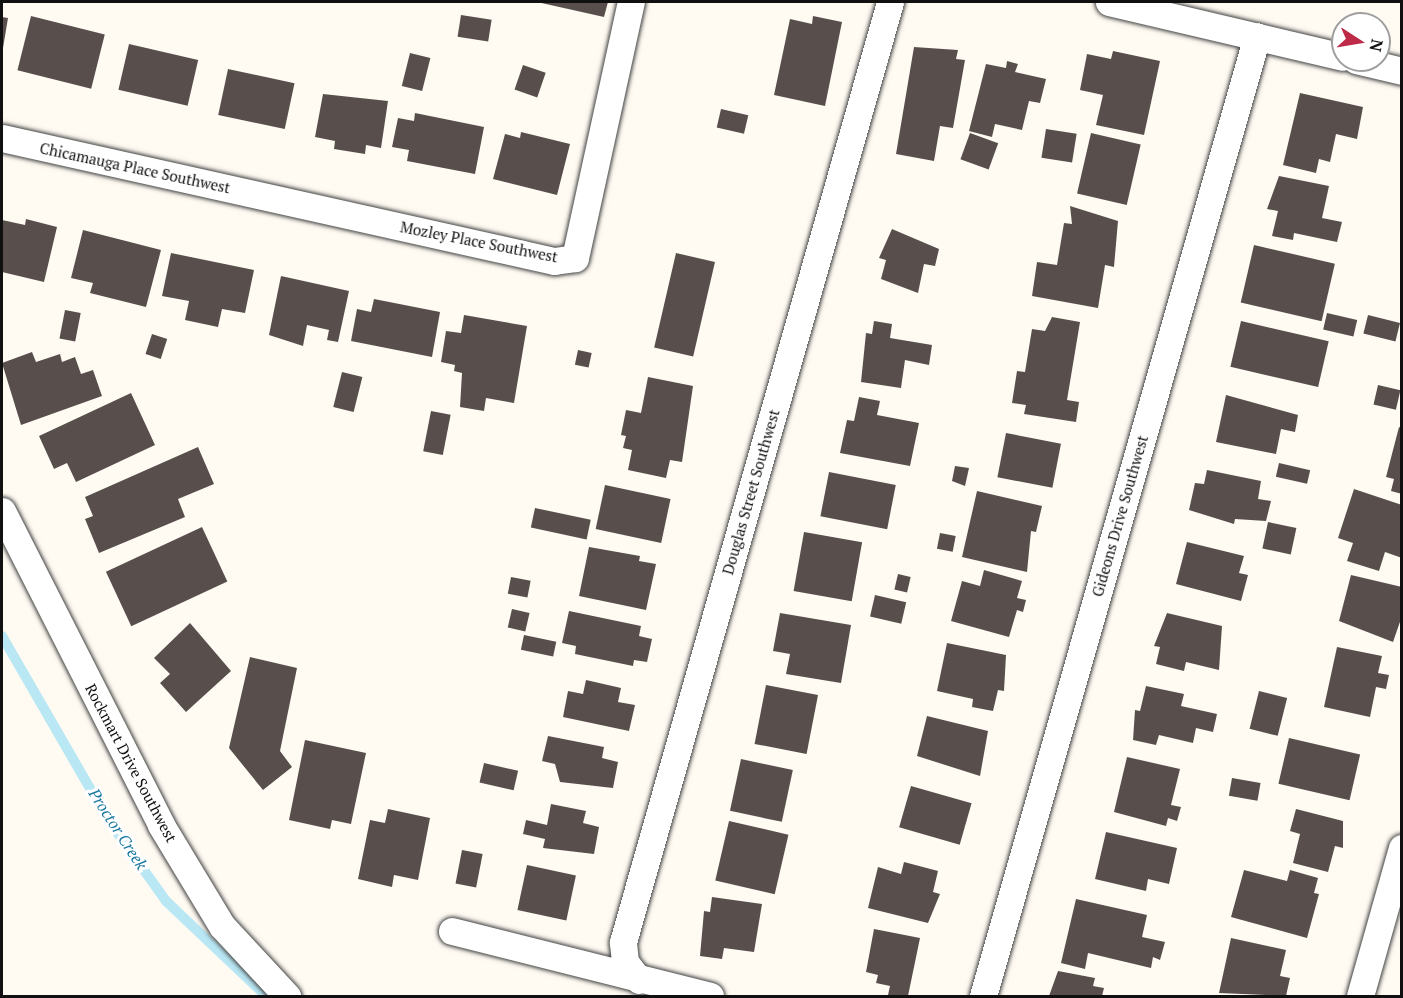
<!DOCTYPE html>
<style>
body{margin:0}
#map{position:relative;width:1403px;height:998px;overflow:hidden;background:#fffbf3;font-family:"PT Serif",serif}
div>[style]{position:absolute}
.stream>*{height:10px;margin:-5px;padding:0 5px;transform-origin:5px;border-radius:5px;background:#b9e7f4}
.building>*{inset:0;background:#584f4d;transform-origin:0 0}
.roads{filter:drop-shadow(0 0 2px #434343) drop-shadow(0 0 2px #434343)}
.minor>*{height:27px;margin:-13.5px;padding:0 13.5px;transform-origin:13.5px;border-radius:13.5px;background:#fff}
span{translate:-50% -50%;white-space:nowrap;text-align:center;line-height:1.15;-webkit-text-stroke:6px #fff;paint-order:stroke}
.street-label{font-size:15px;color:#101010}
.water-label{font-size:16px;color:#1c799f;font-style:italic}
.frame{position:absolute;inset:0;border:3px solid #101010;pointer-events:none}
.north{position:absolute;left:1331px;top:12px;width:60px;height:60px;box-sizing:border-box;background:#fff;border:2px solid #9f9f9f;border-radius:50%;rotate:102deg;font-size:16px;font-weight:700;line-height:24px;text-align:center;color:#101010}
.north::after{content:'';display:block;margin:auto;width:21px;height:27px;background:#bd2b48;clip-path:polygon(50% 0,100% 100%,50% 72%,0 100%)}
</style>
<div id="map">
<div class="stream">
<i style="left:2px;top:636px;width:214px;rotate:60deg"></i>
<i style="left:109px;top:821px;width:98px;rotate:54.5deg"></i>
<i style="left:166px;top:901px;width:138px;rotate:43.5deg"></i>
</div>
<div class="building">
<i style="clip-path:polygon(537px 2px,608px 2px,604px 17px)"></i>
<i style="left:461px;top:15px;width:31px;height:22px;rotate:9deg"></i>
<i style="left:31px;top:16px;width:76px;height:56px;rotate:14deg"></i>
<i style="clip-path:polygon(813px 16px,842px 22px,825px 106px,774px 95px,790px 19px,812px 24px)"></i>
<i style="clip-path:polygon(2px 17px,8px 18px,3px 48px,2px 48px)"></i>
<i style="left:129px;top:44px;width:71px;height:47px;rotate:13deg"></i>
<i style="clip-path:polygon(914px 47px,958px 50px,956px 59px,965px 60px,953px 128px,940px 126px,934px 161px,896px 154px)"></i>
<i style="clip-path:polygon(1113px 51px,1160px 61px,1144px 135px,1096px 125px,1103px 95px,1080px 90px,1087px 54px,1111px 59px)"></i>
<i style="left:410px;top:53px;width:21px;height:34px;rotate:14deg"></i>
<i style="clip-path:polygon(1007px 61px,1018px 64px,1015px 72px,1046px 79px,1040px 103px,1029px 101px,1022px 130px,995px 124px,992px 137px,969px 131px,986px 64px,1006px 68px)"></i>
<i style="left:523px;top:65px;width:24px;height:26px;rotate:19deg"></i>
<i style="left:228px;top:69px;width:68px;height:47px;rotate:12deg"></i>
<i style="clip-path:polygon(1300px 93px,1363px 107px,1357px 139px,1336px 134px,1330px 162px,1319px 159px,1316px 173px,1283px 165px)"></i>
<i style="clip-path:polygon(323px 94px,388px 101px,381px 148px,366px 145px,365px 154px,334px 149px,335px 141px,315px 137px)"></i>
<i style="left:721px;top:109px;width:28px;height:19px;rotate:13deg"></i>
<i style="clip-path:polygon(415px 113px,484px 127px,475px 174px,407px 161px,409px 150px,392px 147px,398px 118px,414px 121px)"></i>
<i style="left:1046px;top:129px;width:31px;height:29px;rotate:9deg"></i>
<i style="clip-path:polygon(521px 132px,570px 144px,557px 195px,493px 179px,505px 134px,520px 138px)"></i>
<i style="left:970px;top:133px;width:30px;height:28px;rotate:20deg"></i>
<i style="left:1091px;top:133px;width:51px;height:62px;rotate:13deg"></i>
<i style="clip-path:polygon(1279px 176px,1329px 186px,1322px 218px,1342px 222px,1337px 242px,1294px 233px,1293px 240px,1272px 236px,1278px 211px,1267px 209px)"></i>
<i style="clip-path:polygon(1070px 206px,1118px 221px,1114px 267px,1105px 265px,1098px 308px,1032px 296px,1037px 262px,1057px 265px,1064px 223px,1072px 224px)"></i>
<i style="clip-path:polygon(26px 219px,57px 227px,44px 282px,2px 272px,2px 220px,25px 225px)"></i>
<i style="clip-path:polygon(892px 229px,939px 249px,935px 266px,924px 264px,918px 293px,881px 279px,886px 260px,879px 258px)"></i>
<i style="clip-path:polygon(83px 230px,161px 250px,146px 307px,90px 293px,93px 283px,71px 278px)"></i>
<i style="left:1254px;top:245px;width:83px;height:59px;rotate:13deg"></i>
<i style="clip-path:polygon(171px 253px,254px 270px,245px 313px,222px 309px,218px 327px,185px 320px,189px 301px,162px 296px)"></i>
<i style="left:676px;top:253px;width:40px;height:97px;rotate:13deg"></i>
<i style="clip-path:polygon(281px 276px,349px 291px,338px 342px,327px 340px,329px 330px,307px 325px,303px 346px,269px 335px)"></i>
<i style="clip-path:polygon(374px 299px,440px 312px,432px 357px,351px 341px,357px 309px,371px 312px)"></i>
<i style="left:65px;top:310px;width:16px;height:29px;rotate:11deg"></i>
<i style="left:1327px;top:313px;width:31px;height:17px;rotate:13deg"></i>
<i style="clip-path:polygon(464px 315px,527px 326px,514px 403px,486px 398px,484px 411px,460px 407px,462px 373px,454px 371px,455px 365px,441px 362px,446px 331px,461px 333px)"></i>
<i style="left:1368px;top:315px;width:33px;height:19px;rotate:14deg"></i>
<i style="clip-path:polygon(1052px 317px,1080px 322px,1067px 400px,1079px 402px,1076px 422px,1024px 414px,1026px 405px,1012px 403px,1017px 371px,1025px 372px,1032px 329px,1045px 331px)"></i>
<i style="clip-path:polygon(874px 321px,892px 324px,890px 338px,932px 345px,929px 365px,905px 360px,901px 388px,861px 382px,866px 333px,872px 334px)"></i>
<i style="left:1241px;top:321px;width:90px;height:47px;rotate:13deg"></i>
<i style="left:152px;top:334px;width:16px;height:21px;rotate:18deg"></i>
<i style="left:578px;top:350px;width:14px;height:15px;rotate:12deg"></i>
<i style="clip-path:polygon(32px 352px,36px 362px,60px 354px,62px 362px,75px 357px,81px 374px,93px 370px,102px 396px,21px 425px,2px 363px)"></i>
<i style="left:342px;top:372px;width:21px;height:36px;rotate:14deg"></i>
<i style="clip-path:polygon(648px 377px,693px 386px,682px 462px,670px 460px,666px 478px,628px 470px,632px 450px,623px 448px,626px 436px,621px 435px,626px 410px,641px 413px)"></i>
<i style="left:1378px;top:385px;width:23px;height:20px;rotate:13deg"></i>
<i style="clip-path:polygon(131px 393px,155px 445px,76px 482px,67px 463px,54px 469px,39px 436px)"></i>
<i style="clip-path:polygon(1226px 395px,1298px 415px,1295px 432px,1281px 429px,1276px 454px,1216px 442px)"></i>
<i style="clip-path:polygon(859px 397px,880px 401px,877px 415px,919px 423px,910px 466px,840px 453px,847px 420px,854px 421px)"></i>
<i style="left:431px;top:411px;width:20px;height:41px;rotate:11deg"></i>
<i style="clip-path:polygon(1399px 427px,1402px 428px,1402px 494px,1391px 491px,1394px 479px,1386px 477px)"></i>
<i style="left:1006px;top:433px;width:56px;height:45px;rotate:11deg"></i>
<i style="clip-path:polygon(198px 447px,214px 484px,178px 499px,185px 517px,99px 553px,85px 519px,93px 516px,85px 497px)"></i>
<i style="left:1279px;top:463px;width:32px;height:14px;rotate:13deg"></i>
<i style="clip-path:polygon(955px 466px,969px 468px,965px 486px,952px 481px)"></i>
<i style="clip-path:polygon(1207px 470px,1261px 481px,1258px 499px,1271px 501px,1266px 521px,1235px 519px,1234px 524px,1189px 510px,1195px 483px,1204px 484px)"></i>
<i style="left:829px;top:472px;width:68px;height:45px;rotate:11deg"></i>
<i style="left:605px;top:485px;width:67px;height:45px;rotate:12deg"></i>
<i style="clip-path:polygon(1354px 489px,1402px 505px,1402px 558px,1385px 552px,1379px 571px,1347px 561px,1353px 543px,1338px 538px)"></i>
<i style="clip-path:polygon(977px 491px,1042px 506px,1036px 532px,1031px 531px,1027px 572px,962px 557px)"></i>
<i style="left:535px;top:508px;width:57px;height:20px;rotate:12deg"></i>
<i style="left:1268px;top:522px;width:29px;height:27px;rotate:12deg"></i>
<i style="left:202px;top:527px;width:60px;height:106px;rotate:65deg"></i>
<i style="left:804px;top:532px;width:59px;height:60px;rotate:10deg"></i>
<i style="left:940px;top:533px;width:16px;height:16px;rotate:11deg"></i>
<i style="clip-path:polygon(1187px 542px,1244px 556px,1239px 573px,1248px 575px,1241px 601px,1176px 584px)"></i>
<i style="clip-path:polygon(589px 547px,640px 556px,639px 561px,656px 564px,646px 610px,579px 596px)"></i>
<i style="clip-path:polygon(984px 570px,1022px 581px,1017px 598px,1026px 600px,1023px 612px,1017px 610px,1009px 637px,951px 621px,962px 581px,980px 586px)"></i>
<i style="left:898px;top:574px;width:13px;height:16px;rotate:13deg"></i>
<i style="clip-path:polygon(1351px 575px,1402px 587px,1402px 616px,1393px 642px,1339px 621px)"></i>
<i style="left:511px;top:577px;width:20px;height:17px;rotate:11deg"></i>
<i style="left:875px;top:595px;width:32px;height:22px;rotate:13deg"></i>
<i style="left:512px;top:609px;width:18px;height:19px;rotate:13deg"></i>
<i style="clip-path:polygon(569px 611px,641px 626px,639px 636px,652px 639px,647px 662px,634px 660px,633px 666px,575px 654px,576px 646px,562px 643px)"></i>
<i style="clip-path:polygon(780px 613px,851px 625px,841px 683px,786px 674px,790px 654px,773px 651px)"></i>
<i style="clip-path:polygon(1167px 613px,1222px 626px,1219px 670px,1186px 662px,1184px 671px,1156px 664px,1160px 647px,1154px 646px)"></i>
<i style="clip-path:polygon(190px 623px,231px 671px,186px 712px,160px 683px,170px 674px,154px 658px)"></i>
<i style="left:524px;top:635px;width:33px;height:15px;rotate:12deg"></i>
<i style="clip-path:polygon(947px 643px,1006px 655px,1004px 691px,998px 690px,993px 711px,972px 707px,973px 699px,937px 691px)"></i>
<i style="clip-path:polygon(1337px 647px,1382px 656px,1378px 673px,1389px 675px,1386px 689px,1376px 687px,1370px 717px,1324px 707px)"></i>
<i style="clip-path:polygon(250px 657px,297px 668px,280px 751px,292px 767px,263px 790px,229px 748px)"></i>
<i style="clip-path:polygon(586px 680px,621px 688px,618px 702px,635px 705px,629px 731px,563px 717px,568px 691px,583px 694px)"></i>
<i style="left:766px;top:685px;width:53px;height:60px;rotate:11deg"></i>
<i style="clip-path:polygon(1146px 686px,1184px 694px,1181px 706px,1217px 714px,1213px 732px,1196px 728px,1193px 743px,1159px 735px,1156px 745px,1133px 740px,1135px 710px,1140px 711px)"></i>
<i style="left:1259px;top:691px;width:29px;height:39px;rotate:14deg"></i>
<i style="clip-path:polygon(927px 716px,988px 731px,980px 776px,917px 756px)"></i>
<i style="clip-path:polygon(548px 736px,604px 747px,602px 758px,618px 762px,613px 788px,560px 782px,555px 764px,542px 761px)"></i>
<i style="left:1289px;top:738px;width:73px;height:47px;rotate:13deg"></i>
<i style="clip-path:polygon(305px 740px,366px 753px,351px 824px,332px 820px,330px 829px,289px 820px)"></i>
<i style="clip-path:polygon(1127px 757px,1180px 769px,1171px 805px,1181px 807px,1177px 821px,1168px 818px,1166px 826px,1114px 812px)"></i>
<i style="left:741px;top:759px;width:53px;height:53px;rotate:12deg"></i>
<i style="left:484px;top:763px;width:35px;height:20px;rotate:13deg"></i>
<i style="left:1232px;top:778px;width:29px;height:18px;rotate:10deg"></i>
<i style="left:911px;top:786px;width:63px;height:43px;rotate:16deg"></i>
<i style="clip-path:polygon(551px 804px,586px 811px,583px 823px,599px 827px,594px 854px,543px 848px,545px 839px,523px 834px,526px 820px,547px 825px)"></i>
<i style="clip-path:polygon(388px 809px,430px 818px,418px 880px,394px 875px,392px 887px,358px 879px,370px 820px,385px 823px)"></i>
<i style="clip-path:polygon(1296px 809px,1343px 821px,1343px 848px,1335px 846px,1328px 872px,1293px 863px,1300px 834px,1290px 831px)"></i>
<i style="left:729px;top:821px;width:61px;height:61px;rotate:13deg"></i>
<i style="clip-path:polygon(1106px 832px,1177px 848px,1169px 884px,1148px 879px,1146px 891px,1095px 879px)"></i>
<i style="left:462px;top:850px;width:21px;height:34px;rotate:11deg"></i>
<i style="clip-path:polygon(904px 862px,938px 871px,933px 892px,940px 894px,928px 923px,868px 908px,878px 867px,901px 874px)"></i>
<i style="left:527px;top:865px;width:50px;height:46px;rotate:12deg"></i>
<i style="clip-path:polygon(1244px 870px,1287px 881px,1290px 870px,1318px 878px,1314px 893px,1319px 894px,1307px 938px,1231px 917px)"></i>
<i style="clip-path:polygon(712px 897px,762px 904px,754px 952px,724px 948px,722px 959px,700px 956px,704px 911px,710px 912px)"></i>
<i style="clip-path:polygon(1076px 899px,1147px 915px,1142px 937px,1165px 942px,1160px 960px,1153px 957px,1151px 968px,1088px 953px,1085px 969px,1061px 963px)"></i>
<i style="clip-path:polygon(874px 929px,920px 938px,908px 996px,888px 995px,890px 986px,876px 983px,878px 975px,866px 972px)"></i>
<i style="clip-path:polygon(1231px 938px,1286px 950px,1280px 976px,1290px 978px,1286px 996px,1219px 993px)"></i>
<i style="clip-path:polygon(1058px 971px,1095px 978px,1093px 986px,1104px 988px,1102px 996px,1049px 996px)"></i>
</div>
<div class="roads">
<div class="minor">
<i style="left:1109px;top:2px;width:240px;rotate:13.2deg"></i>
<i style="left:1356px;top:60px;width:47px;rotate:13.4deg"></i>
<i style="left:2px;top:138px;width:566px;rotate:12.56deg"></i>
<i style="left:554px;top:261px;width:21px;rotate:-8deg"></i>
<i style="left:575px;top:258px;width:262px;rotate:-77.7deg"></i>
<i style="left:2px;top:511px;width:352px;rotate:63.1deg"></i>
<i style="left:161px;top:825px;width:118px;rotate:58.9deg"></i>
<i style="left:222px;top:926px;width:96px;rotate:47.1deg"></i>
<i style="left:452px;top:931px;width:266px;rotate:14.1deg"></i>
<i style="left:639px;top:980px;width:23px;rotate:-128deg"></i>
<i style="left:625px;top:962px;width:20px;rotate:-96deg"></i>
<i style="left:623px;top:942px;width:977px;rotate:-74.14deg"></i>
<i style="left:983px;top:996px;width:998px;rotate:-74.07deg"></i>
<i style="left:1360px;top:996px;width:154px;rotate:-74.2deg"></i>
</div>
</div>
<div class="street-label">
<span style="left:135px;top:168px;rotate:12deg">Chicamauga Place Southwest</span>
<span style="left:479px;top:242px;rotate:11deg">Mozley Place Southwest</span>
<span style="left:751px;top:492px;rotate:-74deg">Douglas Street Southwest</span>
<span style="left:1120px;top:516px;rotate:-74deg">Gideons Drive Southwest</span>
<span style="left:131px;top:763px;rotate:62deg">Rockmart Drive Southwest</span>
</div>
<div class="water-label">
<span style="left:118px;top:829px;rotate:57deg">Proctor Creek</span>
</div>
<div class="frame"></div>
<div class="north">N</div>
</div>
